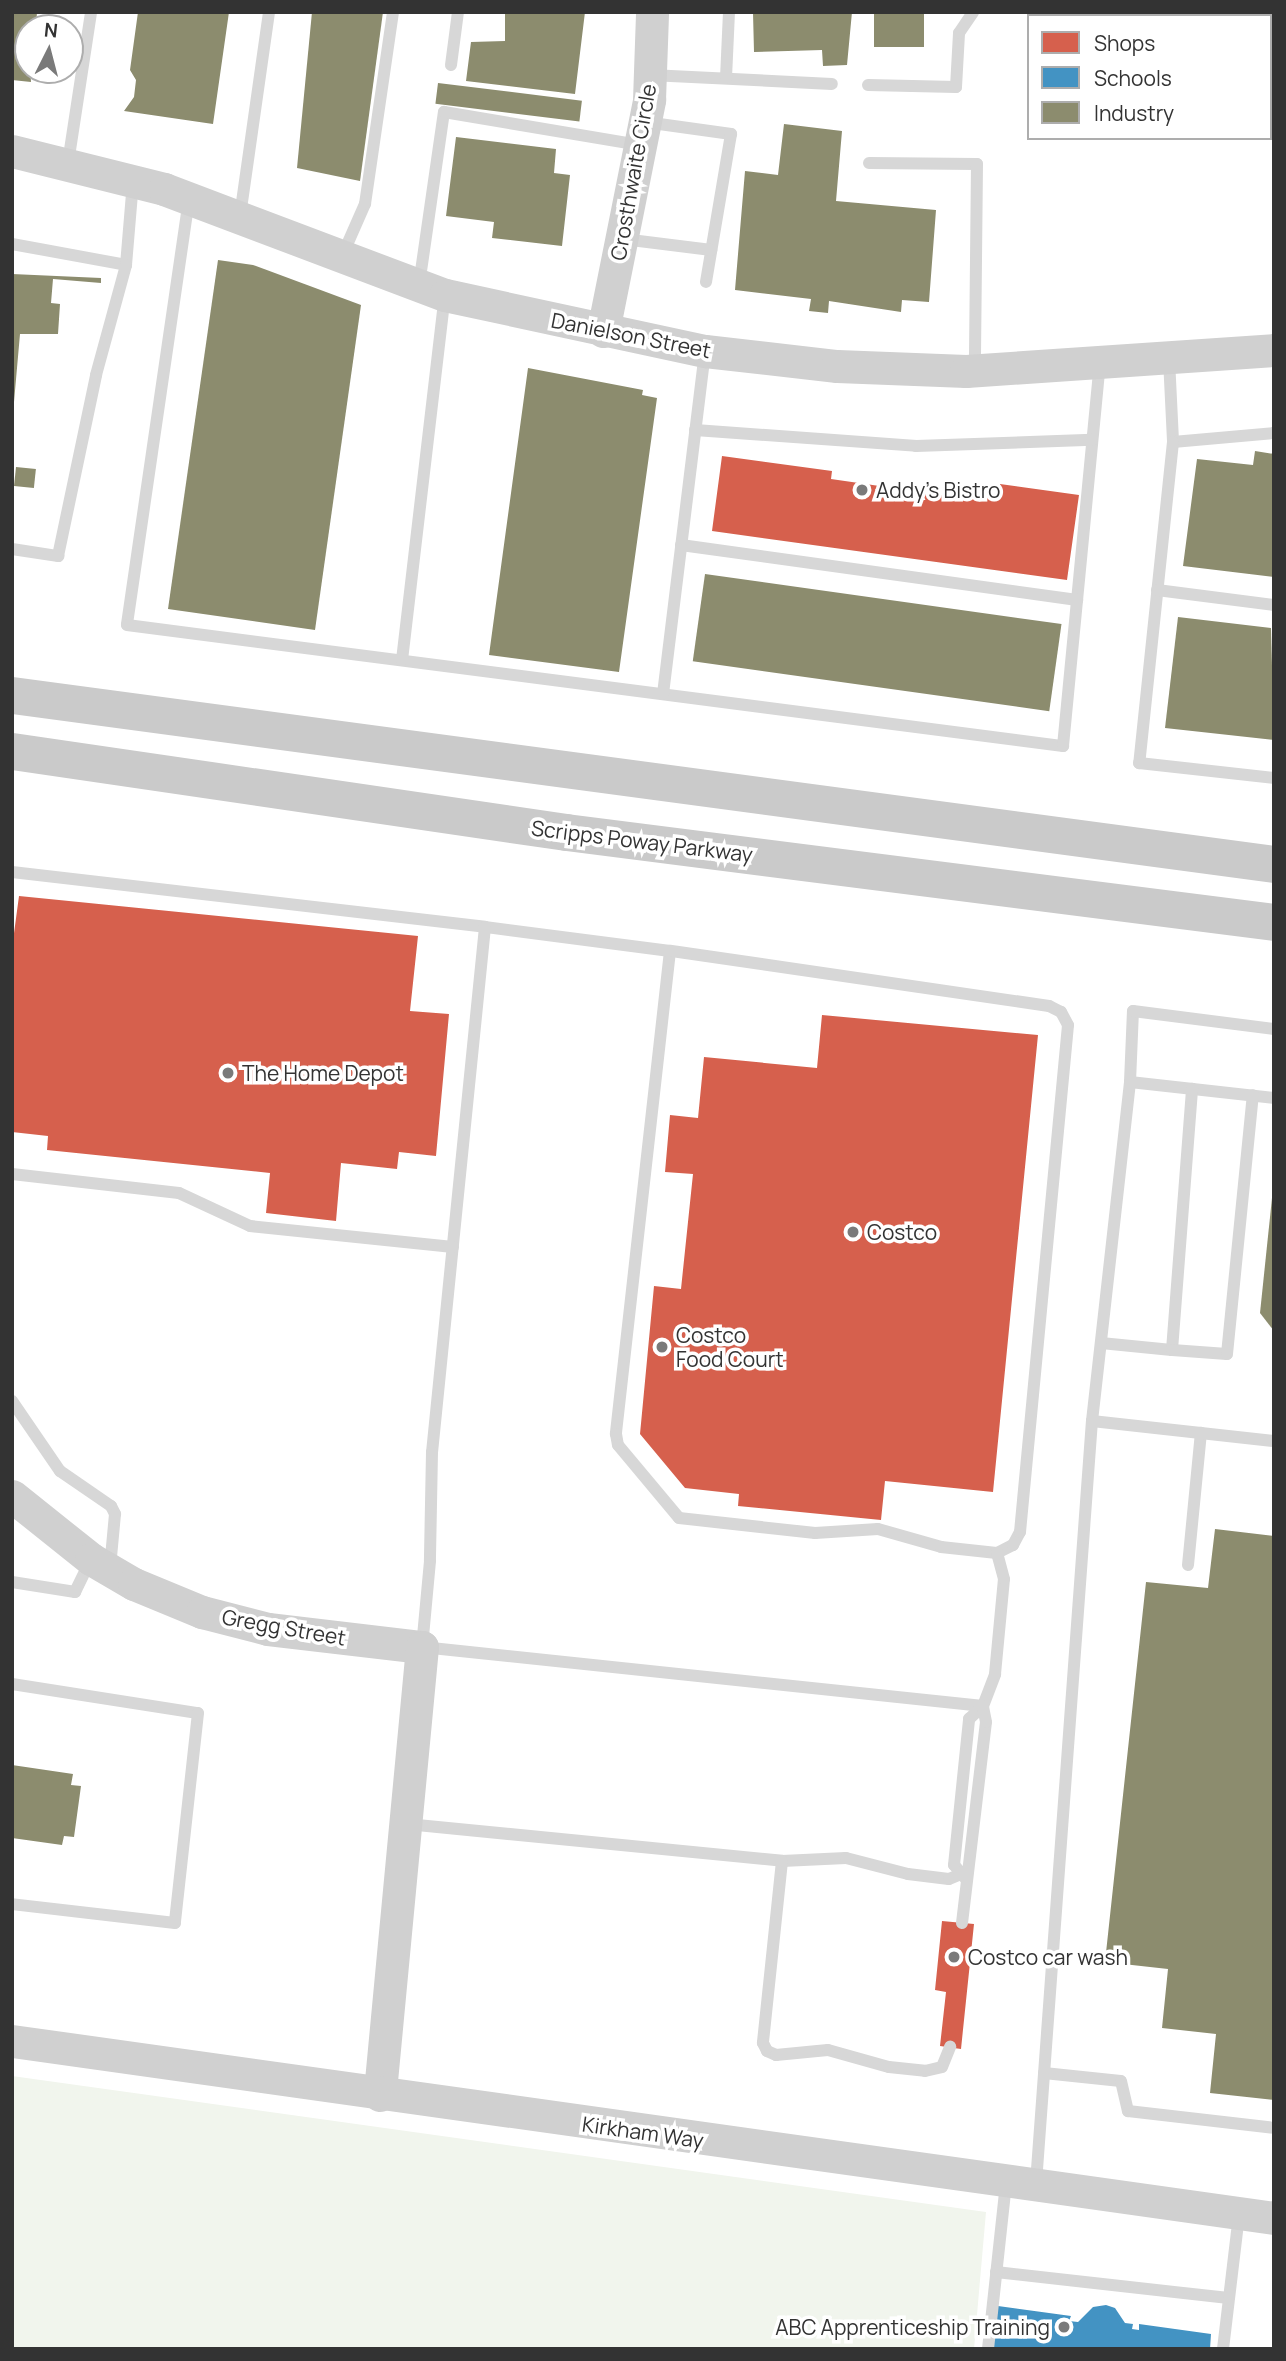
<!DOCTYPE html>
<style>
body{margin:0}
#map{position:relative;width:1286px;height:2361px;overflow:hidden;background:#fff;font-family:Manrope,sans-serif}
div>[style]{position:absolute}
.green>*{inset:0;background:#f1f5ed}
.shops>*{inset:0;background:#d6604d}
.schools>*{inset:0;background:#4393c3}
.industry>*{inset:0;background:#8c8c6e;transform-origin:0 0}
.lane>*{height:12px;margin:-6px;padding:0 6px;transform-origin:6px;border-radius:6px;background:#d7d7d7}
.secondary>*{height:33px;margin:-16.5px;padding:0 16.5px;transform-origin:16.5px;border-radius:16.5px;background:#d0d0d0}
.primary>*{height:37px;margin:-18.5px;padding:0 18.5px;transform-origin:18.5px;border-radius:18.5px;background:#cacaca}
.dots>*{width:19px;height:19px;translate:-50% -50%;box-sizing:border-box;border:4px solid #fff;border-radius:50%}
span{translate:-50% -50%;white-space:nowrap;text-align:center;line-height:1.15;-webkit-text-stroke:7px #fff;paint-order:stroke}
.street-label{font-size:21px;color:#333}
.poi-label{font-size:21px;color:#333}
.left{translate:0 -50%;text-align:left}
.right{translate:-100% -50%;text-align:right}
.frame{position:absolute;inset:0;border:14px solid #333;pointer-events:none}
.legend{position:absolute;left:1027px;top:14px;width:245px;height:126px;box-sizing:border-box;background:#fff;border:2px solid #adadad;margin:0;padding:9px 12px;list-style:none;font-size:21px;color:#333}
.legend li{display:flex;align-items:center;gap:14px;height:35px}
.legend b{width:35px;border:2px solid #adadad}
.north{position:absolute;left:14px;top:14px;width:70px;height:70px;box-sizing:border-box;background:#fff;border:2px solid #adadad;border-radius:50%;rotate:6deg;font-size:19px;font-weight:700;line-height:28px;text-align:center;color:#333}
.north::after{content:'';display:block;margin:auto;width:24px;height:32px;background:#7a7a7a;clip-path:polygon(50% 0,100% 100%,50% 72%,0 100%)}
</style>
<div id="map">
<div class="green">
<i style="clip-path:polygon(12px 2076px,986px 2212px,974px 2349px,12px 2349px)"></i>
</div>
<div class="shops">
<i style="clip-path:polygon(722px 456px,832px 471px,831px 479px,942px 495px,943px 486px,999px 494px,1000px 484px,1079px 495px,1067px 580px,712px 531px)"></i>
<i style="clip-path:polygon(19px 896px,418px 936px,410px 1011px,449px 1014px,436px 1156px,399px 1152px,397px 1169px,341px 1163px,336px 1221px,266px 1213px,270px 1173px,47px 1150px,48px 1136px,12px 1132px,12px 948px)"></i>
<i style="clip-path:polygon(822px 1015px,1038px 1035px,993px 1492px,885px 1481px,881px 1520px,738px 1506px,739px 1494px,685px 1488px,640px 1434px,654px 1286px,681px 1289px,693px 1174px,665px 1172px,670px 1115px,698px 1118px,704px 1057px,817px 1068px)"></i>
<i style="clip-path:polygon(942px 1921px,974px 1924px,961px 2049px,940px 2046px,946px 1992px,935px 1990px)"></i>
</div>
<div class="schools">
<i style="clip-path:polygon(1106px 2305px,1115px 2308px,1125px 2323px,1133px 2324px,1132px 2329px,1139px 2330px,1139px 2324px,1211px 2334px,1210px 2349px,993px 2349px,998px 2306px,1071px 2316px,1069px 2321px,1078px 2322px,1093px 2307px)"></i>
</div>
<div class="industry">
<i style="clip-path:polygon(12px 12px,37px 12px,36px 28px,28px 28px,31px 82px,12px 80px)"></i>
<i style="clip-path:polygon(138px 12px,229px 12px,213px 124px,124px 111px,134px 97px,136px 80px,130px 70px)"></i>
<i style="clip-path:polygon(312px 12px,383px 12px,360px 181px,297px 168px)"></i>
<i style="clip-path:polygon(505px 12px,585px 12px,575px 94px,466px 81px,471px 42px,505px 41px)"></i>
<i style="clip-path:polygon(852px 12px,847px 65px,823px 66px,822px 50px,754px 52px,753px 13px)"></i>
<i style="left:874px;top:12px;width:50px;height:35px"></i>
<i style="clip-path:polygon(1042px 12px,1143px 12px,1042px 16px)"></i>
<i style="left:438px;top:83px;width:145px;height:21px;rotate:7deg"></i>
<i style="clip-path:polygon(784px 124px,842px 131px,836px 201px,936px 210px,929px 302px,902px 300px,901px 312px,829px 301px,828px 313px,809px 311px,811px 299px,735px 290px,745px 171px,778px 175px)"></i>
<i style="clip-path:polygon(456px 137px,556px 149px,554px 173px,570px 175px,562px 246px,492px 238px,494px 222px,446px 216px)"></i>
<i style="clip-path:polygon(218px 260px,253px 265px,361px 305px,315px 630px,168px 609px)"></i>
<i style="clip-path:polygon(12px 274px,101px 278px,101px 283px,53px 279px,51px 303px,60px 304px,58px 334px,20px 334px,14px 402px)"></i>
<i style="clip-path:polygon(528px 368px,643px 390px,642px 395px,657px 398px,619px 672px,489px 655px)"></i>
<i style="clip-path:polygon(1255px 451px,1274px 454px,1274px 577px,1183px 566px,1197px 459px,1253px 465px)"></i>
<i style="left:16px;top:467px;width:20px;height:19px;rotate:6deg"></i>
<i style="left:705px;top:574px;width:360px;height:88px;rotate:8deg"></i>
<i style="clip-path:polygon(1178px 617px,1271px 628px,1274px 740px,1165px 728px)"></i>
<i style="clip-path:polygon(1272px 1198px,1274px 1198px,1274px 1331px,1260px 1313px)"></i>
<i style="clip-path:polygon(1215px 1529px,1274px 1536px,1274px 2100px,1210px 2093px,1216px 2034px,1162px 2028px,1168px 1969px,1105px 1962px,1146px 1582px,1208px 1588px)"></i>
<i style="clip-path:polygon(12px 1765px,73px 1774px,71px 1785px,81px 1786px,74px 1837px,64px 1836px,62px 1845px,12px 1838px)"></i>
</div>
<div class="lane">
<i style="left:1033px;top:12px;width:4px;rotate:90deg"></i>
<i style="left:1154px;top:16px;width:4px;rotate:-76deg"></i>
<i style="left:451px;top:65px;width:53px;rotate:-82.5deg"></i>
<i style="left:650px;top:75px;width:182px;rotate:2.8deg"></i>
<i style="left:726px;top:78px;width:66px;rotate:-87.4deg"></i>
<i style="left:868px;top:85px;width:88px;rotate:1.3deg"></i>
<i style="left:956px;top:87px;width:54px;rotate:-86.8deg"></i>
<i style="left:959px;top:33px;width:25px;rotate:-56deg"></i>
<i style="left:645px;top:122px;width:87px;rotate:7.9deg"></i>
<i style="left:731px;top:134px;width:150px;rotate:99.6deg"></i>
<i style="left:68px;top:163px;width:153px;rotate:-81.3deg"></i>
<i style="left:869px;top:163px;width:108px;rotate:0.5deg"></i>
<i style="left:977px;top:164px;width:206px;rotate:90.6deg"></i>
<i style="left:189px;top:199px;width:430px;rotate:98.3deg"></i>
<i style="left:127px;top:625px;width:944px;rotate:7.37deg"></i>
<i style="left:1063px;top:746px;width:383px;rotate:-84.5deg"></i>
<i style="left:240px;top:216px;width:206px;rotate:-81.9deg"></i>
<i style="left:623px;top:239px;width:89px;rotate:7.1deg"></i>
<i style="left:12px;top:244px;width:116px;rotate:10.4deg"></i>
<i style="left:126px;top:265px;width:84px;rotate:-85.2deg"></i>
<i style="left:343px;top:254px;width:55px;rotate:-66.3deg"></i>
<i style="left:365px;top:204px;width:194px;rotate:-81.7deg"></i>
<i style="left:419px;top:285px;width:175px;rotate:-81.8deg"></i>
<i style="left:444px;top:112px;width:199px;rotate:9.6deg"></i>
<i style="left:1169px;top:359px;width:83px;rotate:87.2deg"></i>
<i style="left:1173px;top:442px;width:101px;rotate:-5.1deg"></i>
<i style="left:695px;top:430px;width:222px;rotate:4.1deg"></i>
<i style="left:916px;top:446px;width:176px;rotate:-2deg"></i>
<i style="left:1173px;top:442px;width:323px;rotate:96deg"></i>
<i style="left:1139px;top:763px;width:136px;rotate:6.3deg"></i>
<i style="left:681px;top:545px;width:400px;rotate:7.9deg"></i>
<i style="left:12px;top:549px;width:47px;rotate:8.7deg"></i>
<i style="left:58px;top:556px;width:185px;rotate:-78.1deg"></i>
<i style="left:96px;top:375px;width:114px;rotate:-74.7deg"></i>
<i style="left:1157px;top:590px;width:118px;rotate:7.3deg"></i>
<i style="left:402px;top:660px;width:367px;rotate:-83.3deg"></i>
<i style="left:663px;top:694px;width:346px;rotate:-83deg"></i>
<i style="left:12px;top:872px;width:476px;rotate:6.6deg"></i>
<i style="left:670px;top:951px;width:486px;rotate:96.4deg"></i>
<i style="left:616px;top:1434px;width:11px;rotate:80deg"></i>
<i style="left:618px;top:1445px;width:95px;rotate:50.1deg"></i>
<i style="left:679px;top:1518px;width:137px;rotate:6.3deg"></i>
<i style="left:815px;top:1533px;width:63px;rotate:-3.6deg"></i>
<i style="left:878px;top:1529px;width:66px;rotate:15.9deg"></i>
<i style="left:941px;top:1547px;width:56px;rotate:6.1deg"></i>
<i style="left:997px;top:1553px;width:18px;rotate:-27deg"></i>
<i style="left:1013px;top:1545px;width:15px;rotate:-62deg"></i>
<i style="left:1020px;top:1532px;width:509px;rotate:-84.59deg"></i>
<i style="left:1068px;top:1025px;width:15px;rotate:-118deg"></i>
<i style="left:1061px;top:1012px;width:13px;rotate:-153deg"></i>
<i style="left:1049px;top:1006px;width:383px;rotate:-171.7deg"></i>
<i style="left:670px;top:951px;width:187px;rotate:-172.6deg"></i>
<i style="left:485px;top:927px;width:528px;rotate:95.76deg"></i>
<i style="left:432px;top:1452px;width:109px;rotate:91.1deg"></i>
<i style="left:430px;top:1561px;width:86px;rotate:95.3deg"></i>
<i style="left:422px;top:1647px;width:564px;rotate:6deg"></i>
<i style="left:1130px;top:1082px;width:145px;rotate:6.3deg"></i>
<i style="left:12px;top:1174px;width:168px;rotate:6.5deg"></i>
<i style="left:179px;top:1193px;width:78px;rotate:24.9deg"></i>
<i style="left:250px;top:1226px;width:204px;rotate:5.9deg"></i>
<i style="left:1101px;top:1343px;width:71px;rotate:5.6deg"></i>
<i style="left:1172px;top:1350px;width:262px;rotate:-85.6deg"></i>
<i style="left:1172px;top:1350px;width:55px;rotate:4.2deg"></i>
<i style="left:1227px;top:1354px;width:260px;rotate:-84.3deg"></i>
<i style="left:12px;top:1401px;width:85px;rotate:55.6deg"></i>
<i style="left:60px;top:1471px;width:62px;rotate:34.5deg"></i>
<i style="left:111px;top:1506px;width:9px;rotate:63deg"></i>
<i style="left:115px;top:1514px;width:54px;rotate:95.3deg"></i>
<i style="left:1092px;top:1421px;width:341px;rotate:-83.6deg"></i>
<i style="left:1130px;top:1082px;width:71px;rotate:-87.6deg"></i>
<i style="left:1133px;top:1011px;width:142px;rotate:7.3deg"></i>
<i style="left:1188px;top:1565px;width:133px;rotate:-84.4deg"></i>
<i style="left:12px;top:1582px;width:64px;rotate:9deg"></i>
<i style="left:75px;top:1592px;width:37px;rotate:-64deg"></i>
<i style="left:12px;top:1684px;width:188px;rotate:8.9deg"></i>
<i style="left:198px;top:1713px;width:211px;rotate:96.3deg"></i>
<i style="left:175px;top:1923px;width:164px;rotate:-173.4deg"></i>
<i style="left:407px;top:1824px;width:377px;rotate:5.6deg"></i>
<i style="left:782px;top:1861px;width:64px;rotate:-2.7deg"></i>
<i style="left:846px;top:1858px;width:64px;rotate:14.5deg"></i>
<i style="left:908px;top:1874px;width:41px;rotate:7deg"></i>
<i style="left:949px;top:1879px;width:13px;rotate:-23deg"></i>
<i style="left:782px;top:1861px;width:183px;rotate:96deg"></i>
<i style="left:763px;top:2043px;width:9px;rotate:63deg"></i>
<i style="left:767px;top:2051px;width:10px;rotate:24deg"></i>
<i style="left:776px;top:2055px;width:52px;rotate:-5.5deg"></i>
<i style="left:828px;top:2050px;width:63px;rotate:15.6deg"></i>
<i style="left:889px;top:2067px;width:36px;rotate:6deg"></i>
<i style="left:925px;top:2071px;width:17px;rotate:-13deg"></i>
<i style="left:942px;top:2067px;width:22px;rotate:-68deg"></i>
<i style="left:965px;top:1878px;width:17px;rotate:-130deg"></i>
<i style="left:954px;top:1865px;width:147px;rotate:-84.1deg"></i>
<i style="left:969px;top:1719px;width:19px;rotate:-43deg"></i>
<i style="left:983px;top:1706px;width:34px;rotate:-69deg"></i>
<i style="left:995px;top:1674px;width:95px;rotate:-84.6deg"></i>
<i style="left:1004px;top:1579px;width:27px;rotate:-105deg"></i>
<i style="left:962px;top:1923px;width:202px;rotate:-83.2deg"></i>
<i style="left:986px;top:1722px;width:16px;rotate:-101deg"></i>
<i style="left:1044px;top:2073px;width:77px;rotate:5.9deg"></i>
<i style="left:1121px;top:2081px;width:31px;rotate:77deg"></i>
<i style="left:1128px;top:2111px;width:147px;rotate:6.6deg"></i>
<i style="left:1036px;top:2183px;width:764px;rotate:-85.8deg"></i>
<i style="left:1092px;top:1421px;width:183px;rotate:6.3deg"></i>
<i style="left:996px;top:2272px;width:234px;rotate:6.4deg"></i>
<i style="left:988px;top:2349px;width:167px;rotate:-83.8deg"></i>
<i style="left:1223px;top:2349px;width:136px;rotate:-83.2deg"></i>
</div>
<div class="secondary">
<i style="left:12px;top:151px;width:157px;rotate:14deg"></i>
<i style="left:164px;top:189px;width:300px;rotate:20.7deg"></i>
<i style="left:445px;top:295px;width:266px;rotate:12.2deg"></i>
<i style="left:705px;top:351px;width:133px;rotate:6.5deg"></i>
<i style="left:837px;top:366px;width:129px;rotate:2.2deg"></i>
<i style="left:966px;top:371px;width:309px;rotate:-3.9deg"></i>
<i style="left:603px;top:331px;width:236px;rotate:-78.7deg"></i>
<i style="left:649px;top:100px;width:88px;rotate:-88deg"></i>
<i style="left:12px;top:1496px;width:101px;rotate:38.6deg"></i>
<i style="left:91px;top:1559px;width:50px;rotate:30.2deg"></i>
<i style="left:134px;top:1584px;width:74px;rotate:22.4deg"></i>
<i style="left:202px;top:1612px;width:68px;rotate:14.4deg"></i>
<i style="left:268px;top:1629px;width:155px;rotate:6.7deg"></i>
<i style="left:422px;top:1647px;width:450px;rotate:95.4deg"></i>
<i style="left:12px;top:2041px;width:1274px;rotate:7.98deg"></i>
</div>
<div class="primary">
<i style="left:12px;top:695px;width:1273px;rotate:7.63deg"></i>
<i style="left:12px;top:751px;width:560px;rotate:8.32deg"></i>
<i style="left:566px;top:832px;width:714px;rotate:7.24deg"></i>
</div>
<div class="dots">
<i style="left:862px;top:490px;background:#7a7a7a"></i>
<i style="left:228px;top:1073px;background:#7a7a7a"></i>
<i style="left:853px;top:1232px;background:#7a7a7a"></i>
<i style="left:662px;top:1347px;background:#7a7a7a"></i>
<i style="left:954px;top:1957px;background:#7a7a7a"></i>
<i style="left:1064px;top:2327px;background:#7a7a7a"></i>
</div>
<div class="street-label">
<span style="left:633px;top:172px;rotate:-80deg">Crosthwaite Circle</span>
<span style="left:631px;top:335px;rotate:11deg">Danielson Street</span>
<span style="left:642px;top:841px;rotate:7deg">Scripps Poway Parkway</span>
<span style="left:284px;top:1627px;rotate:10deg">Gregg Street</span>
<span style="left:643px;top:2132px;rotate:8deg">Kirkham Way</span>
</div>
<div class="poi-label">
<span class="left" style="left:876px;top:490px">Addy's Bistro</span>
<span class="left" style="left:242px;top:1073px">The Home Depot</span>
<span class="left" style="left:867px;top:1232px">Costco</span>
<span class="left" style="left:676px;top:1347px">Costco<br>Food Court</span>
<span class="left" style="left:968px;top:1957px">Costco car wash</span>
<span class="right" style="left:1050px;top:2327px">ABC Apprenticeship Training</span>
</div>
<div class="frame"></div>
<ul class="legend">
<li><b style="height:19px;background:#d6604d"></b>Shops</li>
<li><b style="height:19px;background:#4393c3"></b>Schools</li>
<li><b style="height:19px;background:#8c8c6e"></b>Industry</li>
</ul>
<div class="north">N</div>
</div>
